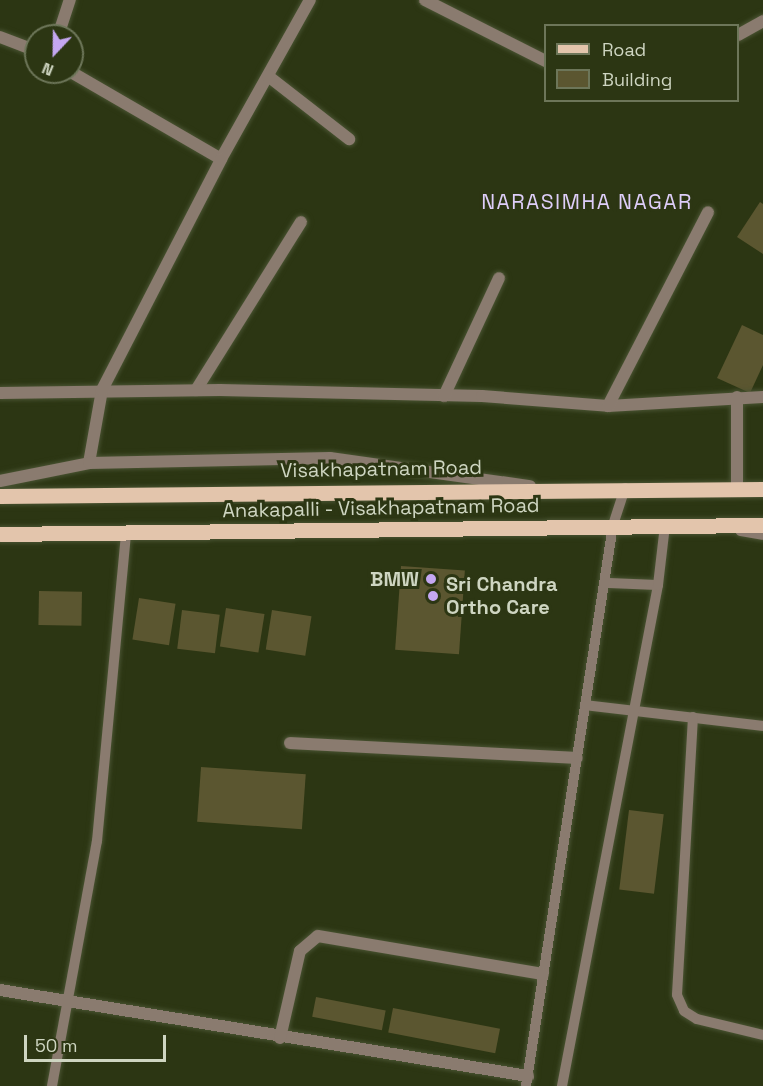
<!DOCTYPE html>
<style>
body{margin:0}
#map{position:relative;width:763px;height:1086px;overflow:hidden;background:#2c3613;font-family:"Space Grotesk",sans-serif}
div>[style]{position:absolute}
.building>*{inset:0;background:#5b5630;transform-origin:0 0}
.roads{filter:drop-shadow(0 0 2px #495332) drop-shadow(0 0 2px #495332)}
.lane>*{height:10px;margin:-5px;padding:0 5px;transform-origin:5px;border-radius:5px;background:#8a7b6f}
.street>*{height:12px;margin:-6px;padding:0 6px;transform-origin:6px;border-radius:6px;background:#8a7b6f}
.primary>*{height:15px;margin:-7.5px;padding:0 7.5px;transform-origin:7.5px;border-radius:7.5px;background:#e3c5ac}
.dots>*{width:16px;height:16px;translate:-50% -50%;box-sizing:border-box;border:3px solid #2c3613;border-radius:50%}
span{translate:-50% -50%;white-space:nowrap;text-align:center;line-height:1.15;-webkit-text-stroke:6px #2c3613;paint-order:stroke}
.street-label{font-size:20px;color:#ced5c1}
.poi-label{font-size:20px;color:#ced5c1;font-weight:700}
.right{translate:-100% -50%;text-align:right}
.left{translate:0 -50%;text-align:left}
.neighbourhood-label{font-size:21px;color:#decef9;letter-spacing:1.5px}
.legend{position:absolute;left:544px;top:24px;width:195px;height:78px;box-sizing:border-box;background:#2c3613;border:2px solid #6d7659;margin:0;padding:8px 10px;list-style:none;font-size:18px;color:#ced5c1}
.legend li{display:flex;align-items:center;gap:12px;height:30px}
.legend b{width:30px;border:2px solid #6d7659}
.north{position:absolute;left:24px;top:24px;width:60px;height:60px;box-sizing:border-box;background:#2c3613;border:2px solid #6d7659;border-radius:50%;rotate:202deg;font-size:16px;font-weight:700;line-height:24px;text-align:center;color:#ced5c1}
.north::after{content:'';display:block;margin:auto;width:21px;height:27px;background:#c4a7f1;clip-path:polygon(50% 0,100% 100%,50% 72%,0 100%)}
.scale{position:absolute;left:24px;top:1035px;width:142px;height:27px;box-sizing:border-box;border:3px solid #ced5c1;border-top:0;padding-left:8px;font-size:18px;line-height:21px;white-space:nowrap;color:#ced5c1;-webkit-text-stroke:4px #2c3613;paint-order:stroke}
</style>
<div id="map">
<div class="building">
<i style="clip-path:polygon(760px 202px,763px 204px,763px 254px,737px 237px)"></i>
<i style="clip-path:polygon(742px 325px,763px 335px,763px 365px,750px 393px,717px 378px)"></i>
<i style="left:401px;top:566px;width:64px;height:84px;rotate:4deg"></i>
<i style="left:39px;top:591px;width:43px;height:34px;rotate:1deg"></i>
<i style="left:139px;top:598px;width:37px;height:42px;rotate:9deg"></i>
<i style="left:226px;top:608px;width:39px;height:39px;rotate:9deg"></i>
<i style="left:182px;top:610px;width:38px;height:39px;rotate:7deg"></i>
<i style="left:272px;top:610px;width:40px;height:40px;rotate:9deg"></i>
<i style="left:201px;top:767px;width:105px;height:55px;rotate:4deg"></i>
<i style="left:629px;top:810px;width:35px;height:80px;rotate:7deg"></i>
<i style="left:316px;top:997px;width:71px;height:20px;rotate:11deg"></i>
<i style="left:393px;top:1008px;width:109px;height:25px;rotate:11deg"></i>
</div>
<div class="roads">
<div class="lane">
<i style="left:608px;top:583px;width:50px;rotate:2.3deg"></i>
<i style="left:585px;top:705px;width:179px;rotate:6.7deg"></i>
<i style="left:693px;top:717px;width:278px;rotate:93.3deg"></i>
<i style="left:677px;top:995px;width:17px;rotate:66deg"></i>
<i style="left:684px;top:1011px;width:15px;rotate:32deg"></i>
<i style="left:697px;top:1019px;width:68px;rotate:13.6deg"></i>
<i style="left:52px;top:1086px;width:249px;rotate:-79.6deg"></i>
<i style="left:97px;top:841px;width:309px;rotate:-84.6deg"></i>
<i style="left:526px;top:1086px;width:568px;rotate:-81.18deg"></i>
<i style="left:613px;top:525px;width:39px;rotate:-72deg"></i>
<i style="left:562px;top:1086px;width:510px;rotate:-79.15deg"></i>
<i style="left:658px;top:585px;width:60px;rotate:-83.3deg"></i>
</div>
<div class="street">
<i style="left:425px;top:0;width:136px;rotate:26.8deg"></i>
<i style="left:738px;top:35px;width:29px;rotate:-29deg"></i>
<i style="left:58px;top:36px;width:38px;rotate:-72deg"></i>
<i style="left:0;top:37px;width:39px;rotate:21deg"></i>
<i style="left:71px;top:72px;width:173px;rotate:30.1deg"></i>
<i style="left:221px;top:159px;width:182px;rotate:-60.8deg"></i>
<i style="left:268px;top:76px;width:103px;rotate:37.9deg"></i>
<i style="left:196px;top:390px;width:198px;rotate:-58deg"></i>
<i style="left:0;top:393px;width:220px;rotate:-0.8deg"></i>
<i style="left:220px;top:390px;width:262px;rotate:1.3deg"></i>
<i style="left:482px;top:396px;width:126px;rotate:4.5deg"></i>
<i style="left:608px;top:406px;width:155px;rotate:-3.3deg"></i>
<i style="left:444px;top:396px;width:130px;rotate:-65deg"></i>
<i style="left:737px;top:397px;width:92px;rotate:90deg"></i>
<i style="left:608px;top:406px;width:218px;rotate:-62.7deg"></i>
<i style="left:89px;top:463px;width:74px;rotate:-79.9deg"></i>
<i style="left:102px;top:390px;width:260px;rotate:-62.7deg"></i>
<i style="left:0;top:481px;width:91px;rotate:-11.4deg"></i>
<i style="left:89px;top:463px;width:241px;rotate:-1.2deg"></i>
<i style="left:330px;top:458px;width:202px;rotate:8deg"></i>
<i style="left:741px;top:530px;width:22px;rotate:10deg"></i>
<i style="left:290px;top:743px;width:287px;rotate:3deg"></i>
<i style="left:0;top:990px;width:535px;rotate:9.25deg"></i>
<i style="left:280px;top:1038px;width:89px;rotate:-77.1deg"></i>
<i style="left:300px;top:951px;width:23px;rotate:-40deg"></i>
<i style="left:318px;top:936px;width:228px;rotate:9.6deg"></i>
</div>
<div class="primary">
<i style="left:0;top:496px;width:763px;rotate:-0.53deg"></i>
<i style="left:0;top:534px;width:763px;rotate:-0.68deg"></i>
</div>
</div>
<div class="dots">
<i style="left:431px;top:579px;background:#c4a7f1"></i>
<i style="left:433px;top:596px;background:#c4a7f1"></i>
</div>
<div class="street-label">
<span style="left:381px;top:469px;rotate:-1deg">Visakhapatnam Road</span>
<span style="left:381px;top:508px;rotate:-1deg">Anakapalli - Visakhapatnam Road</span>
</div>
<div class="poi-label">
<span class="right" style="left:419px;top:579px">BMW</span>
<span class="left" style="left:446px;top:596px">Sri Chandra<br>Ortho Care</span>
</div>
<div class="neighbourhood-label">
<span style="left:587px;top:202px">NARASIMHA NAGAR</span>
</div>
<ul class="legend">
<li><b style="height:8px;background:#e3c5ac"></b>Road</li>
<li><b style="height:16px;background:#5b5630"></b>Building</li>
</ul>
<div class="north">N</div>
<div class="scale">50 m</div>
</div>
